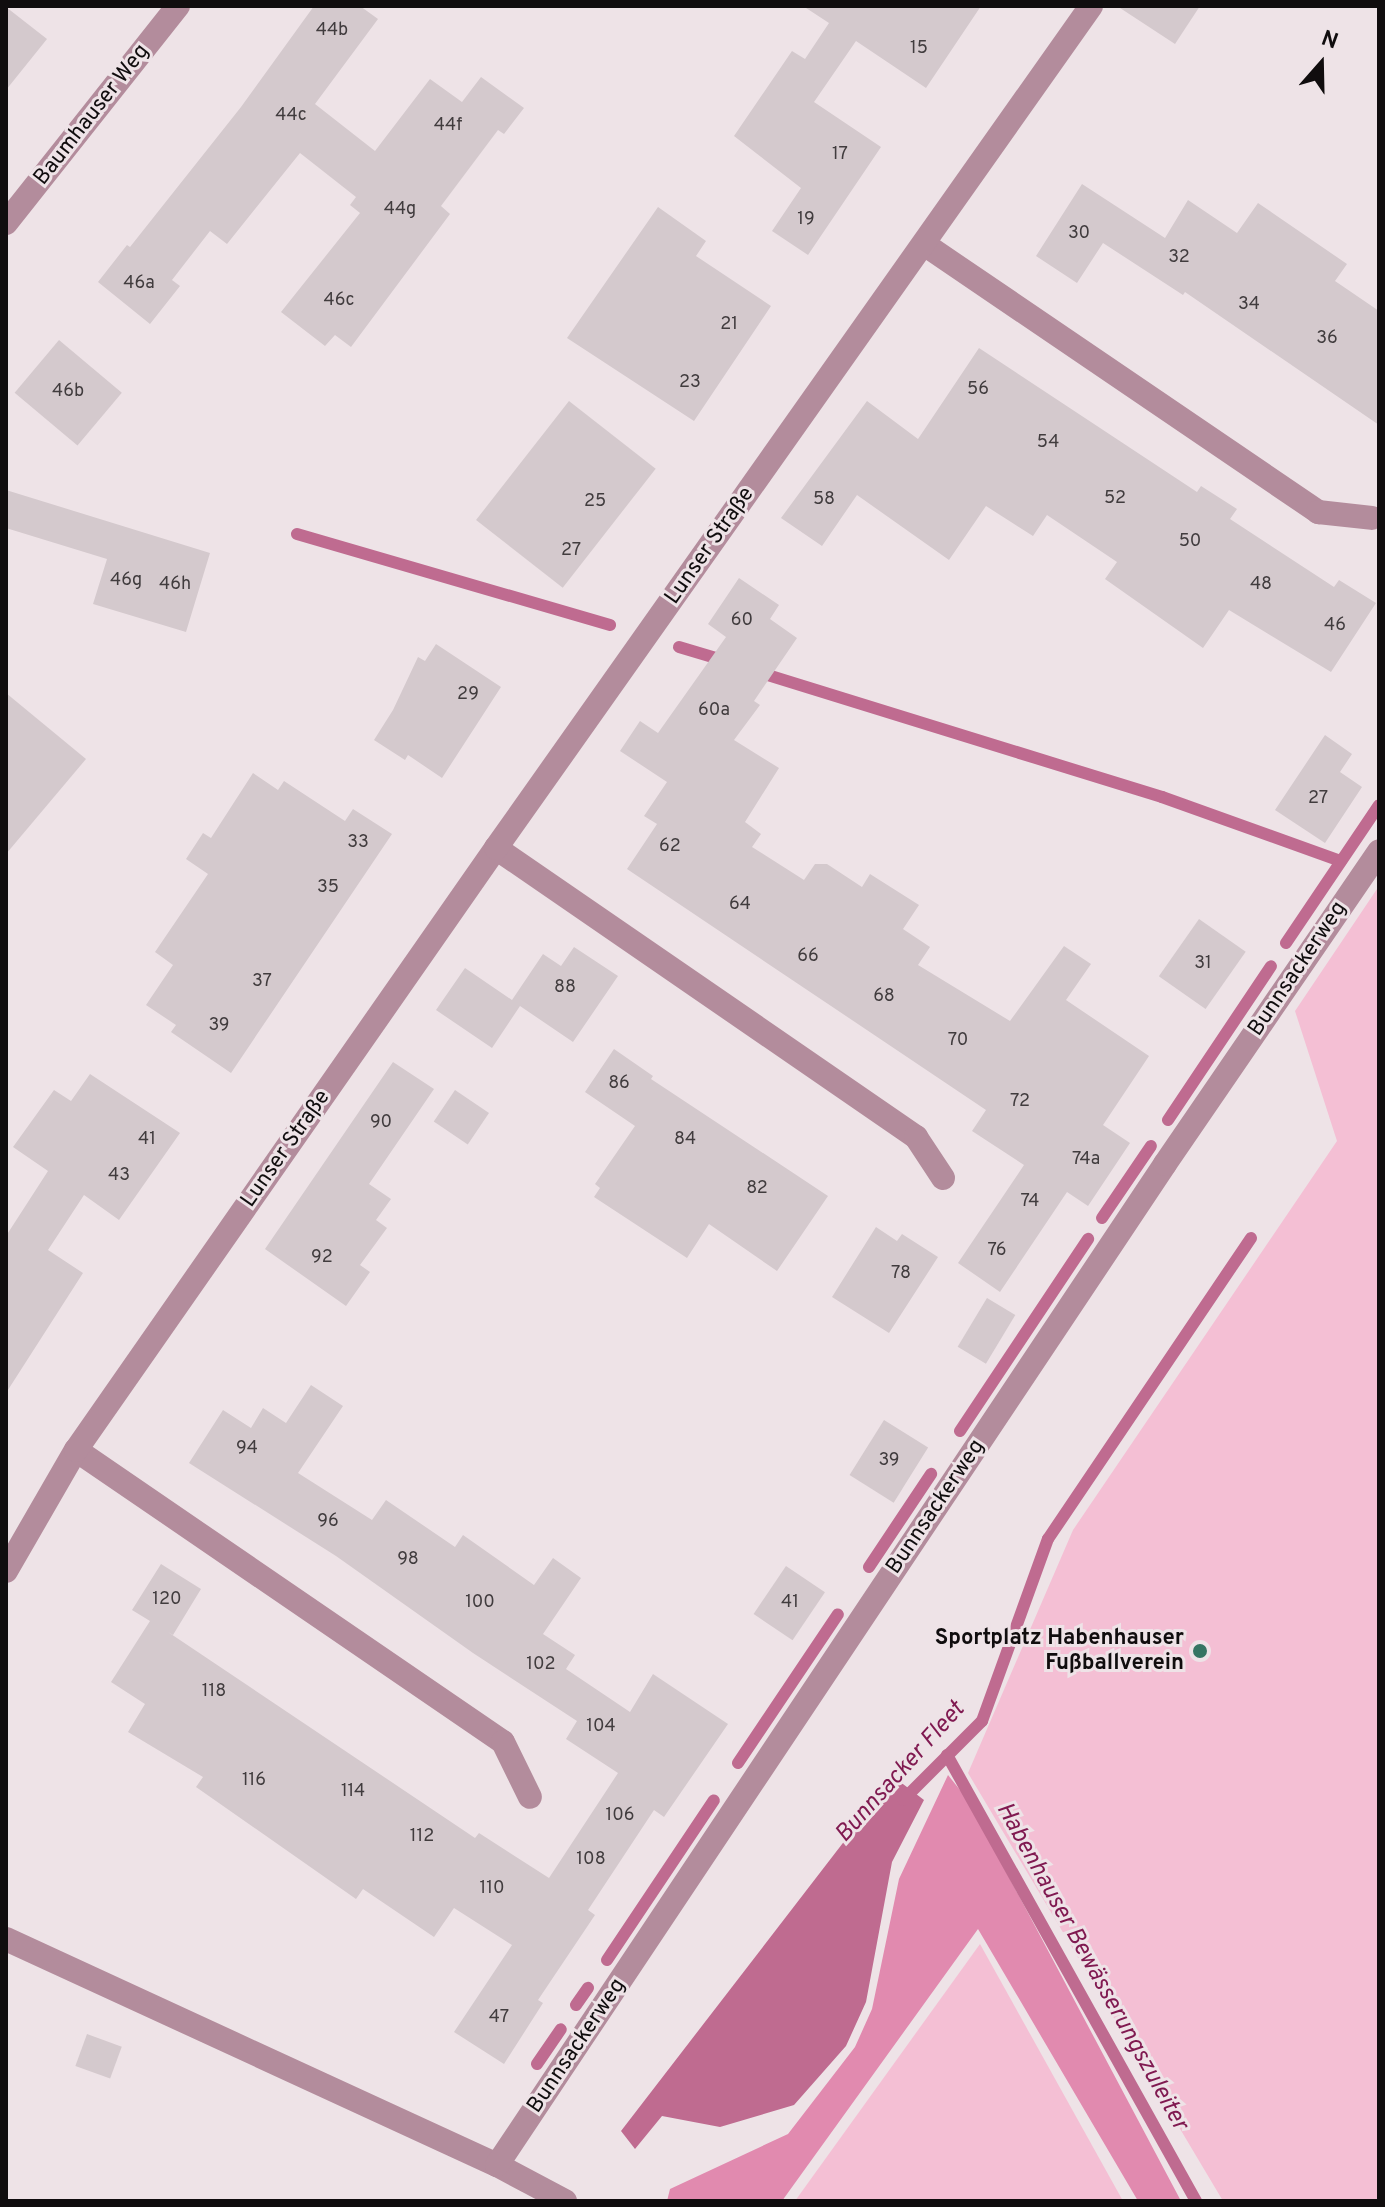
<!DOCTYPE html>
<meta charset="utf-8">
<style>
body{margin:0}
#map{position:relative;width:1385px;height:2207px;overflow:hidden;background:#eee3e7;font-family:Overpass,sans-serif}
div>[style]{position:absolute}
.green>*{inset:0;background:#f4bfd4}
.forest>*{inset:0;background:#e18aaf}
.water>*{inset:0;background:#bf6b90}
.stream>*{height:12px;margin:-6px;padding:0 6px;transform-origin:6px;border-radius:6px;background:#bf6b90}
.building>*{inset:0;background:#d4c9cd;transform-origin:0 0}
.minor>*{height:24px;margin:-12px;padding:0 12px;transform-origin:12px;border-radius:12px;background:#b38c9c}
.dots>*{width:22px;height:22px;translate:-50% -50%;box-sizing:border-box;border:4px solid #eee3e7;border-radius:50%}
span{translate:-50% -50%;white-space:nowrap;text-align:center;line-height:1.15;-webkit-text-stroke:6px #eee3e7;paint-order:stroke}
.number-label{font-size:18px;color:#413c3e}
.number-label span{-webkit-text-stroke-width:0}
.street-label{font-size:22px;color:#100d0e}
.poi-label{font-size:22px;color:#100d0e;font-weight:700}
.right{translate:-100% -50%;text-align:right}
.water-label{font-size:24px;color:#801a51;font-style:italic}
.frame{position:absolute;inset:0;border:8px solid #100d0e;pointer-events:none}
.north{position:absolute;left:1281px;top:24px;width:80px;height:80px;-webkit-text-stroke:6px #eee3e7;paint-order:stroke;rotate:20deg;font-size:22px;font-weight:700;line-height:32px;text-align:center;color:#100d0e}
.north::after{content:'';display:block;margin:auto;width:28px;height:36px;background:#100d0e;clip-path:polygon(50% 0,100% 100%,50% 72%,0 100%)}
</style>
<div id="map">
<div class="green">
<i style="clip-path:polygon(1379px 886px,1379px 2201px,1223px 2201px,968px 1773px,1073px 1530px,1337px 1141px,1295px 1011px)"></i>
<i style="clip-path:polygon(980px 1944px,1123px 2201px,795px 2201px)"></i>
</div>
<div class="forest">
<i style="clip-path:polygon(948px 1775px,968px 1800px,1181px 2201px,1138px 2201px,978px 1929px,782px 2201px,667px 2201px,670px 2189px,788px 2134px,855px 2047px,872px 2009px,899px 1879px)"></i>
</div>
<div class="water">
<i style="clip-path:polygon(899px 1781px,924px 1800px,892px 1862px,866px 2002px,846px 2046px,794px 2105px,720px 2127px,662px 2116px,635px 2149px,621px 2131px,876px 1800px)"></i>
</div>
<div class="stream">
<i style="left:297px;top:534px;width:326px;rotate:16.2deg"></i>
<i style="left:679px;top:647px;width:49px;rotate:16.6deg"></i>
<i style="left:758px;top:672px;width:423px;rotate:17.2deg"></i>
<i style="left:1162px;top:797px;width:190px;rotate:19.7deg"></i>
<i style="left:1286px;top:943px;width:166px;rotate:-56deg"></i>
<i style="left:1168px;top:1120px;width:185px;rotate:-56.2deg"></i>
<i style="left:1102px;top:1218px;width:87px;rotate:-55.8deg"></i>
<i style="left:960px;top:1431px;width:231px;rotate:-56.3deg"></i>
<i style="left:869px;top:1567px;width:112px;rotate:-56.3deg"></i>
<i style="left:947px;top:1755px;width:511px;rotate:60.83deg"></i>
<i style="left:738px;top:1763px;width:179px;rotate:-56.1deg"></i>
<i style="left:903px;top:1800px;width:112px;rotate:-45deg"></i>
<i style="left:982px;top:1721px;width:194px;rotate:-70.1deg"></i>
<i style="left:1048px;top:1539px;width:363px;rotate:-56deg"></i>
<i style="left:607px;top:1960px;width:192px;rotate:-56.2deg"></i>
<i style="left:576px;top:2005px;width:21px;rotate:-55deg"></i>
<i style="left:537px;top:2064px;width:42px;rotate:-55.6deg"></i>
</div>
<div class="building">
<i style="clip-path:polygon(314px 6px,360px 6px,378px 19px,315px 104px,375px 151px,430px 79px,462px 102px,481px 77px,524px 108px,504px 134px,498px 130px,441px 206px,450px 214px,351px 347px,335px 335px,325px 346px,281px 312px,360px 213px,350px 205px,356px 197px,300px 153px,227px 244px,210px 231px,172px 280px,180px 286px,150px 324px,98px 282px,127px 245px,130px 247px,241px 107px)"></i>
<i style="clip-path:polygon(803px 6px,981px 6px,926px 88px,856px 41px,814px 102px,881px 147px,808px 255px,772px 231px,801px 188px,734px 136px,792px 51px,805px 59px,829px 23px)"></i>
<i style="clip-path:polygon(1117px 6px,1200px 6px,1175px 44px)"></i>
<i style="clip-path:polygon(6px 7px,47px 39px,6px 90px)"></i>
<i style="clip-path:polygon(1082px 184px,1165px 238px,1188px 200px,1237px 233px,1258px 203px,1347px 264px,1335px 281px,1379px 311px,1379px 425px,1185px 292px,1183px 295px,1103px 243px,1077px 283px,1036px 256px)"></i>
<i style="clip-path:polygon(658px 207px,706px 241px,696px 256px,771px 306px,694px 421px,567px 338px)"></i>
<i style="left:59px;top:340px;width:82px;height:69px;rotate:40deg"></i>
<i style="clip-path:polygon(979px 348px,1197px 492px,1201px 486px,1237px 509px,1230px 519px,1334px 587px,1339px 580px,1376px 603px,1331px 672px,1229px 610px,1203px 648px,1105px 579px,1117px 562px,1047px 515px,1033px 536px,986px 506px,949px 560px,857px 495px,822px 546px,781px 518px,867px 401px,918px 439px)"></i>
<i style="left:569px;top:401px;width:110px;height:151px;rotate:38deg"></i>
<i style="clip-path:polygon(6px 490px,210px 553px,186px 632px,93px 604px,107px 559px,6px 528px)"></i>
<i style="clip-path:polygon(739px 578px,779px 605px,770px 619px,797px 638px,754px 701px,760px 705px,734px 740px,779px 768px,745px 822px,761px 834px,752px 847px,804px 880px,815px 864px,827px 864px,862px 887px,870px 874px,919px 905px,903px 929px,930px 947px,918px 965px,1010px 1021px,1064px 946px,1091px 964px,1066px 1000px,1149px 1056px,1103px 1125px,1130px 1143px,1088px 1206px,1067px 1192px,1000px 1292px,958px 1263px,1024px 1165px,972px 1131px,986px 1110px,627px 869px,657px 824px,644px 816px,667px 782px,620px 751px,640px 721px,658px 733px,726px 637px,708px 624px)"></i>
<i style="clip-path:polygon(436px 644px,501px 687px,442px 778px,408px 755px,405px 760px,374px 740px,393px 710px,418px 657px,425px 661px)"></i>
<i style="clip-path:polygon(6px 693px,86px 759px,6px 854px)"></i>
<i style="clip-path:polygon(1325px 735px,1352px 754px,1340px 772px,1362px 787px,1325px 843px,1275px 810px)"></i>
<i style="clip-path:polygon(253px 773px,278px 790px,284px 781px,345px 821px,353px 809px,392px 834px,231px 1073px,171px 1032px,176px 1025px,146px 1005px,173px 965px,155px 952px,208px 874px,186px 859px,203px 833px,211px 838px)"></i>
<i style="left:1199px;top:919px;width:57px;height:70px;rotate:35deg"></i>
<i style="clip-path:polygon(574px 947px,618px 976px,573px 1042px,520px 1006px,492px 1048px,436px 1010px,465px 968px,512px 1000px,543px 954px,561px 966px)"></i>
<i style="clip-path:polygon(614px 1049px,653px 1076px,651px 1079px,828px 1196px,777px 1271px,709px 1224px,687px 1258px,594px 1197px,600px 1188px,595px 1184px,635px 1126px,585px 1092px)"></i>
<i style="clip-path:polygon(393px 1062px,434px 1089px,369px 1184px,391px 1199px,376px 1220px,387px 1228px,360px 1265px,370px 1272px,346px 1306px,265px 1249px)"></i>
<i style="clip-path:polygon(90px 1074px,180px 1133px,119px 1220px,84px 1195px,48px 1250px,83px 1273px,6px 1393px,6px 1236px,48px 1171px,13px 1147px,54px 1090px,71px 1101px)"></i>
<i style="left:455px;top:1090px;width:41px;height:38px;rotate:34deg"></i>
<i style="clip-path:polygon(876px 1227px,897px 1241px,902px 1234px,938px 1257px,889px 1333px,832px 1297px)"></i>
<i style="left:987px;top:1298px;width:33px;height:57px;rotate:31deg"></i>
<i style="clip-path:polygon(311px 1385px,343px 1406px,298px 1473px,372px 1520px,386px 1500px,455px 1547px,463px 1535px,534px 1585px,553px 1558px,581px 1578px,543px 1634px,575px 1655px,566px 1669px,630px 1712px,653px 1674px,728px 1724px,664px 1817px,654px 1810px,588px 1910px,595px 1915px,538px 2000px,543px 2003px,504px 2064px,454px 2032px,512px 1945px,454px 1908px,434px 1937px,363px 1889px,356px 1899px,196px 1787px,203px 1777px,128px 1732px,145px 1704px,111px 1682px,150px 1621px,132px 1610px,161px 1564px,201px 1589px,173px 1635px,168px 1632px,475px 1838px,479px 1833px,549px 1878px,618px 1773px,566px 1739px,577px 1721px,473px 1653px,336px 1556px,189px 1463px,223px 1410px,251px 1428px,263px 1408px,286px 1423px)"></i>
<i style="left:884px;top:1420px;width:52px;height:65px;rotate:32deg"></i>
<i style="left:786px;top:1566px;width:47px;height:58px;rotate:34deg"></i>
<i style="left:87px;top:2034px;width:37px;height:34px;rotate:20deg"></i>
</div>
<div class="minor">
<i style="left:6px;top:223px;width:277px;rotate:-51.6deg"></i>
<i style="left:924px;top:244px;width:477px;rotate:34.2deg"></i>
<i style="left:1318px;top:512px;width:54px;rotate:6.3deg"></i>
<i style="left:496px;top:848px;width:510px;rotate:34.53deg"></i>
<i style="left:916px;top:1137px;width:49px;rotate:56.6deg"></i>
<i style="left:76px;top:1450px;width:517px;rotate:34.37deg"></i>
<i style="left:503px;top:1742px;width:61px;rotate:63.9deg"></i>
<i style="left:6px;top:1571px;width:140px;rotate:-60deg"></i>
<i style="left:76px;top:1450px;width:734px;rotate:-55.1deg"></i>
<i style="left:496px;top:848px;width:1031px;rotate:-54.75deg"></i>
<i style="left:6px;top:1939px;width:541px;rotate:24.72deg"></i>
<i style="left:497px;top:2165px;width:77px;rotate:27.9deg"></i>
<i style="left:497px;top:2165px;width:1203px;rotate:-56.28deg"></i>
<i style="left:1165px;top:1164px;width:379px;rotate:-55.6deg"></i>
</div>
<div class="dots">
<i style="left:1200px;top:1651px;background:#357563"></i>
</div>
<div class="number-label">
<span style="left:332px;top:31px">44b</span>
<span style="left:919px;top:49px">15</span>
<span style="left:291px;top:116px">44c</span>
<span style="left:448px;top:126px">44f</span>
<span style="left:840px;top:155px">17</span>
<span style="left:400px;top:210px">44g</span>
<span style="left:806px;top:220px">19</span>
<span style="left:1079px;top:234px">30</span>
<span style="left:1179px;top:258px">32</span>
<span style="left:139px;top:284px">46a</span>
<span style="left:339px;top:301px">46c</span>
<span style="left:1249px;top:305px">34</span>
<span style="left:729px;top:325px">21</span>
<span style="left:1327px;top:339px">36</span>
<span style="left:690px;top:383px">23</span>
<span style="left:978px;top:390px">56</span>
<span style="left:68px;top:392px">46b</span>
<span style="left:1048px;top:443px">54</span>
<span style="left:1115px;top:499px">52</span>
<span style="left:824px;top:500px">58</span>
<span style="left:595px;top:502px">25</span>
<span style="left:1190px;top:542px">50</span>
<span style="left:571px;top:551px">27</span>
<span style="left:126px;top:581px">46g</span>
<span style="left:175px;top:585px">46h</span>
<span style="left:1261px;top:585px">48</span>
<span style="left:742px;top:621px">60</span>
<span style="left:1335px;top:626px">46</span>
<span style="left:468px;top:695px">29</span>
<span style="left:714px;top:711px">60a</span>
<span style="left:1318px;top:799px">27</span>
<span style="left:358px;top:843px">33</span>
<span style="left:670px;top:847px">62</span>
<span style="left:328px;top:888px">35</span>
<span style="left:740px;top:905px">64</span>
<span style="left:808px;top:957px">66</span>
<span style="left:1203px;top:964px">31</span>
<span style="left:262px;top:982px">37</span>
<span style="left:565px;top:988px">88</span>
<span style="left:884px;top:997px">68</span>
<span style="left:219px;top:1026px">39</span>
<span style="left:958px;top:1041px">70</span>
<span style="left:619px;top:1084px">86</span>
<span style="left:1020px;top:1102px">72</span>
<span style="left:381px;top:1123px">90</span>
<span style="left:147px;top:1140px">41</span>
<span style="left:685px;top:1140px">84</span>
<span style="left:1086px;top:1160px">74a</span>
<span style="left:119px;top:1176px">43</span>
<span style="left:757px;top:1189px">82</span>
<span style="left:1030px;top:1202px">74</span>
<span style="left:997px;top:1251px">76</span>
<span style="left:322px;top:1258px">92</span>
<span style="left:901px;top:1274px">78</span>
<span style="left:247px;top:1449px">94</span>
<span style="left:889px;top:1461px">39</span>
<span style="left:328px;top:1522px">96</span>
<span style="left:408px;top:1560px">98</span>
<span style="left:167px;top:1600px">120</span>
<span style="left:480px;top:1603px">100</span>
<span style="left:790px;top:1603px">41</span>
<span style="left:541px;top:1665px">102</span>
<span style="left:214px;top:1692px">118</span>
<span style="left:601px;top:1727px">104</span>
<span style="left:254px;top:1781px">116</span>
<span style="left:353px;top:1792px">114</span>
<span style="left:620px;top:1816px">106</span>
<span style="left:422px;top:1837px">112</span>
<span style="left:591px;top:1860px">108</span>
<span style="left:492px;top:1889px">110</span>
<span style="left:499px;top:2018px">47</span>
</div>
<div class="street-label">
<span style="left:92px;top:115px;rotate:-52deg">Baumhauser Weg</span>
<span style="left:710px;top:546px;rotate:-55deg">Lunser Straße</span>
<span style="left:1298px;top:969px;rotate:-56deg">Bunnsackerweg</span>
<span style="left:286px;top:1149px;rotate:-55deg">Lunser Straße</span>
<span style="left:936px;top:1507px;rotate:-56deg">Bunnsackerweg</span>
<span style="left:577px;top:2046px;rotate:-56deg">Bunnsackerweg</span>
</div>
<div class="poi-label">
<span class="right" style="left:1184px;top:1651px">Sportplatz Habenhauser<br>Fußballverein</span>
</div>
<div class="water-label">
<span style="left:901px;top:1773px;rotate:-48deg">Bunnsacker Fleet</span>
<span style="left:1091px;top:1967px;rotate:61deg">Habenhauser Bewässerungszuleiter</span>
</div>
<div class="frame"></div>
<div class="north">N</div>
</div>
